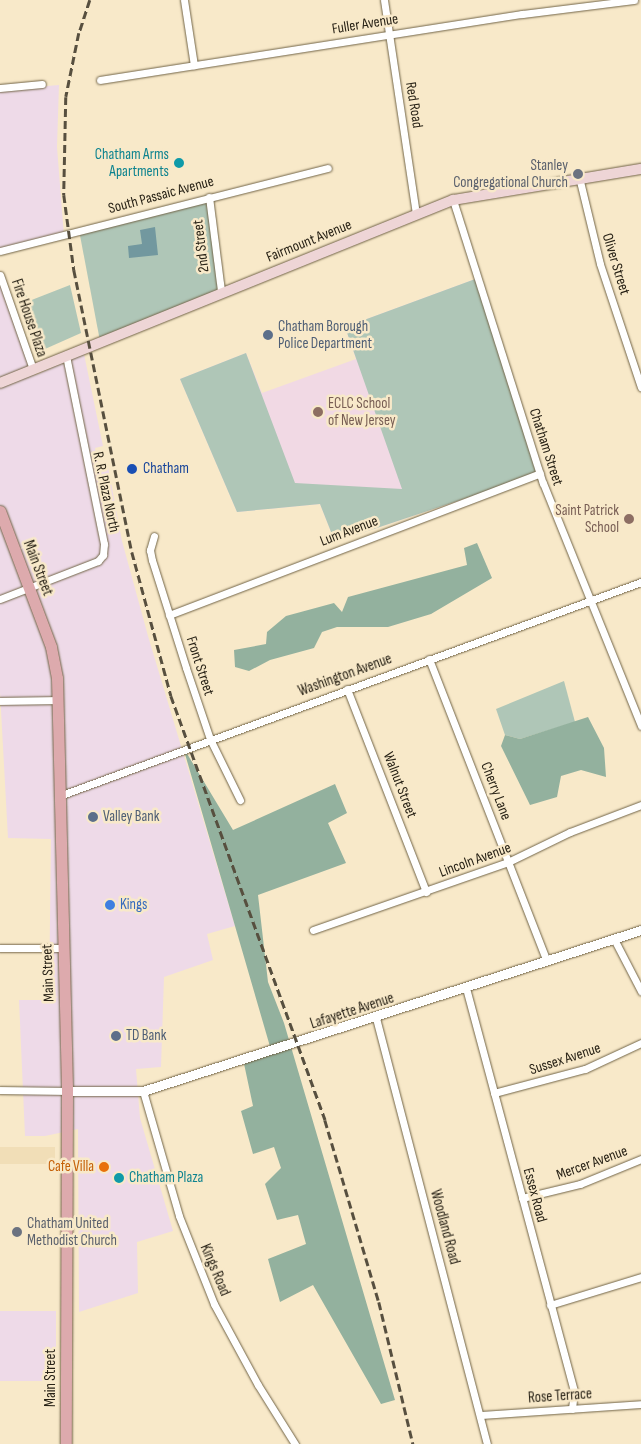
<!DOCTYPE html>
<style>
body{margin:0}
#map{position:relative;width:641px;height:1444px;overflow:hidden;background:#f8e9c9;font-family:"Sofia Sans Condensed",sans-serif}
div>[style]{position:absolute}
.commercial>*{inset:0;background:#eedae8;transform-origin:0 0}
.built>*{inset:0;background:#f1deb7;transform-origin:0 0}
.education>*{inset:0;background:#f1d9e4}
.green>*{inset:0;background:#afc6b7}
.forest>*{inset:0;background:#93b19e}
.water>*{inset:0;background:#72989f}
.roads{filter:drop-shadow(0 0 1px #716447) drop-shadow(0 0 1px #716447)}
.minor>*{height:7px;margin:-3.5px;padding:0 3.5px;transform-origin:3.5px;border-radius:3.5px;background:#fff}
.tertiary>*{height:9px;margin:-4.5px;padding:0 4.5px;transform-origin:4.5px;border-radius:4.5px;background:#fff}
.secondary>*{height:10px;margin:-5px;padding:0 5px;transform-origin:5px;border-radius:5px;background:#eed5d6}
.primary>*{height:11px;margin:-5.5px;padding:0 5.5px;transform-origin:5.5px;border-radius:5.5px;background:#ddaaad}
.rail>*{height:2.5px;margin-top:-1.25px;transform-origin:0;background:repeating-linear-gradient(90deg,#574f3f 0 8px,transparent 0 12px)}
.dots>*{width:14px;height:14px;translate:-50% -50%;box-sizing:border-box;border:2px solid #f8e9c9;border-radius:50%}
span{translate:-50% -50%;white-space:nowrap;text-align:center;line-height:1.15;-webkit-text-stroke:5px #f8e9c9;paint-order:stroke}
.street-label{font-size:15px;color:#282216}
.culture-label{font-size:15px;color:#0d838f}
.right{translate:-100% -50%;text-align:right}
.left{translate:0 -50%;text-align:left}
.worship-label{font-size:15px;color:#5b616d}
.service-label{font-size:15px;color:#4e5e75}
.education-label{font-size:15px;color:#785e54}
.transit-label{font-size:15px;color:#164399}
.shop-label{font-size:15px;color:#366cbe}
.food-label{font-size:15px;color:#c56008}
</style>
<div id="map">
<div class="commercial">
<i style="clip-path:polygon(59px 85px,57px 147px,64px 236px,0 251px,0 90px)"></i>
<i style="clip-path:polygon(0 276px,35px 375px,84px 354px,103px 446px,95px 448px,100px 469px,108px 467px,122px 541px,148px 636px,235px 926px,207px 934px,213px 960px,164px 977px,161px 1067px,136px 1069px,140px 1118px,173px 1231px,137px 1242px,138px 1293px,79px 1312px,78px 1129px,45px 1136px,25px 1136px,19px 1000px,49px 1000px,51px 839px,8px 838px,0 692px)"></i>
<i style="left:0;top:1311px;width:56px;height:70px"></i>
</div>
<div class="built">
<i style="left:0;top:1147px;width:55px;height:17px"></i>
</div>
<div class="education">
<i style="clip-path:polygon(478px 278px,538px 474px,335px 542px,320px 504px,237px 512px,180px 379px,246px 353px,262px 393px,356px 359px,345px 327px)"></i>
</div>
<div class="green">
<i style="clip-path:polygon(209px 196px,221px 291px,100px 341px,79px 230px)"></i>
<i style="clip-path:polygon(478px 278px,538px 474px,335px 542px,320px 504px,237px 512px,180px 379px,246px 353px,295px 483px,402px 489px,345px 327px)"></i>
<i style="clip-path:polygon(70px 285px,81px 333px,36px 353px,17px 299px,25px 292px,29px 301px)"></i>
<i style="clip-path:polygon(564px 681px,575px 722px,520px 739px,505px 735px,496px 709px)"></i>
</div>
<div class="forest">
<i style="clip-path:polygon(477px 543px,492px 578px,431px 614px,388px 627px,337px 627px,322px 632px,314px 648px,270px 660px,249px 671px,235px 667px,234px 650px,266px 644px,267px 632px,286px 616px,334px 603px,342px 612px,348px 597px,467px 565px,464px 548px)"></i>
<i style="clip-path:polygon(588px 717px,604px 748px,606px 777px,581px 770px,561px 776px,557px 797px,530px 805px,501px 746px,505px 735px,520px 739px)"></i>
<i style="clip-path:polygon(183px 747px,233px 830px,335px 784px,347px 813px,328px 823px,346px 863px,258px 895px,268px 982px,284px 1023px,395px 1400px,381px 1404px,313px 1285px,280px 1302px,268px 1259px,306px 1244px,298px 1215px,277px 1220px,265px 1184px,281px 1168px,274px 1147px,253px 1154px,241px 1111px,253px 1106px,243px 1059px,271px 1050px)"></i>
</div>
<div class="water">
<i style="clip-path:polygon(155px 227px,158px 255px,129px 258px,128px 246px,142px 244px,140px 230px)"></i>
</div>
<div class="roads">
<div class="minor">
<i style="left:184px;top:0;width:66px;rotate:81.3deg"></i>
<i style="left:384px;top:0;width:215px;rotate:81.5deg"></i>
<i style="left:100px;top:80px;width:427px;rotate:-8.9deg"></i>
<i style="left:522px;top:14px;width:113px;rotate:-7.1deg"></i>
<i style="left:0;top:88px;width:42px;rotate:-5.4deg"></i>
<i style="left:579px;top:177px;width:89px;rotate:76.4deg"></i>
<i style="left:600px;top:264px;width:130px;rotate:71.6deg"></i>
<i style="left:209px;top:197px;width:95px;rotate:82.7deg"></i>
<i style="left:453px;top:200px;width:297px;rotate:72.4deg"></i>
<i style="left:543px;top:483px;width:262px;rotate:68deg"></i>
<i style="left:0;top:251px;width:338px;rotate:-14.2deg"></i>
<i style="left:0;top:275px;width:100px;rotate:70.7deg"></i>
<i style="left:154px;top:536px;width:15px;rotate:106deg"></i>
<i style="left:150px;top:550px;width:10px;rotate:79deg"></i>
<i style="left:152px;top:560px;width:113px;rotate:72.5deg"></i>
<i style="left:186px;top:668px;width:75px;rotate:71.3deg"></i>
<i style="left:210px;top:739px;width:68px;rotate:63.8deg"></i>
<i style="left:0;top:599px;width:105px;rotate:-21.2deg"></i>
<i style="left:98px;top:561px;width:8px;rotate:-50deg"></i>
<i style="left:103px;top:555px;width:11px;rotate:-85deg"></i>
<i style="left:104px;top:544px;width:193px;rotate:-101.4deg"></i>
<i style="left:169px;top:615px;width:397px;rotate:-20.9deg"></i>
<i style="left:429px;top:659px;width:324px;rotate:68.7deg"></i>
<i style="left:347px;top:689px;width:218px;rotate:68.7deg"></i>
<i style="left:0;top:701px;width:57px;rotate:-1deg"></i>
<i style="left:59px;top:796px;width:620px;rotate:-20.19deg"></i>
<i style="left:313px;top:930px;width:207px;rotate:-19.2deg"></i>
<i style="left:508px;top:862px;width:69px;rotate:-25.8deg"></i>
<i style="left:570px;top:832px;width:76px;rotate:-20.8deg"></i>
<i style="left:614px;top:939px;width:59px;rotate:62.6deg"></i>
<i style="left:0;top:948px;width:62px"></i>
<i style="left:466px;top:988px;width:418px;rotate:75deg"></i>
<i style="left:574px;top:1392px;width:17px;rotate:97deg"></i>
<i style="left:376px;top:1018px;width:440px;rotate:75.4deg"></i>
<i style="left:0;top:1090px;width:67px;rotate:0.9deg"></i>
<i style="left:143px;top:1091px;width:130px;rotate:73.9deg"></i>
<i style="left:179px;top:1216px;width:95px;rotate:68.3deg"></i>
<i style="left:214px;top:1304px;width:92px;rotate:61.5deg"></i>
<i style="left:258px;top:1385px;width:70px;rotate:57.9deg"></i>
<i style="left:494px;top:1093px;width:94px;rotate:-14.8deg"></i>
<i style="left:585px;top:1069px;width:62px;rotate:-24.9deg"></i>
<i style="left:522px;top:1198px;width:60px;rotate:-13.6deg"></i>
<i style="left:580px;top:1184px;width:66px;rotate:-22.3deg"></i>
<i style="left:550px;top:1305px;width:95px;rotate:-17.1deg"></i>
<i style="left:481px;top:1415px;width:160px;rotate:-3.9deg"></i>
</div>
<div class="tertiary">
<i style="left:67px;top:1091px;width:76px"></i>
<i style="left:143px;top:1091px;width:523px;rotate:-17.92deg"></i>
</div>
<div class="secondary">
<i style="left:0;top:383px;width:489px;rotate:-22deg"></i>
<i style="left:453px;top:200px;width:191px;rotate:-9.4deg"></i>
</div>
<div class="primary">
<i style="left:0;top:511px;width:145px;rotate:69.4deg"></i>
<i style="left:51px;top:647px;width:32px;rotate:79deg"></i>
<i style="left:57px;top:678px;width:413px;rotate:88.6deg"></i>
<i style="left:67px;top:1091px;width:353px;rotate:90.2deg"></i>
</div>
</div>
<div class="rail">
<i style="left:90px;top:0;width:35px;rotate:108deg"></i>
<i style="left:79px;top:33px;width:65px;rotate:101.5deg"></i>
<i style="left:66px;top:97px;width:98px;rotate:91.2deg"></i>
<i style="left:64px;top:195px;width:76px;rotate:82.4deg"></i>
<i style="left:74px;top:270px;width:288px;rotate:78.4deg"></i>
<i style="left:132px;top:552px;width:149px;rotate:74.8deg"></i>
<i style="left:171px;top:696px;width:451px;rotate:70deg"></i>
<i style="left:325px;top:1120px;width:190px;rotate:73.5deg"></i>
<i style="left:379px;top:1302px;width:146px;rotate:76.5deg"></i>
</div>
<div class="dots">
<i style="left:179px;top:163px;background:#0f9aa8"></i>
<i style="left:578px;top:174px;background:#6b7280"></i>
<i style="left:268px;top:335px;background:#5c6f8a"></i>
<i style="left:318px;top:412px;background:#8d6e63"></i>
<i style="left:132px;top:469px;background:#1a4fb4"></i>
<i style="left:629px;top:519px;background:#8d6e63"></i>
<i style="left:93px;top:817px;background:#5c6f8a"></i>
<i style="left:110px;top:905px;background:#3f7fe0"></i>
<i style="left:116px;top:1036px;background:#5c6f8a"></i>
<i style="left:104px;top:1167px;background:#e8710a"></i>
<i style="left:119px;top:1178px;background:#0f9aa8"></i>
<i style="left:17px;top:1232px;background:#6b7280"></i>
</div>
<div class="street-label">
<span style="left:365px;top:24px;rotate:-9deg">Fuller Avenue</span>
<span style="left:414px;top:105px;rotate:81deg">Red Road</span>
<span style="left:161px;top:195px;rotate:-15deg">South Passaic Avenue</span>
<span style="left:309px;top:241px;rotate:-22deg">Fairmount Avenue</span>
<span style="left:201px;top:246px;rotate:-97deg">2nd Street</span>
<span style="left:616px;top:264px;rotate:73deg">Oliver Street</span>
<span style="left:29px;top:318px;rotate:71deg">Fire House Plaza</span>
<span style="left:546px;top:447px;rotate:72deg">Chatham Street</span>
<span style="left:106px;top:492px;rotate:78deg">R. R. Plaza North</span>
<span style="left:349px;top:531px;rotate:-21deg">Lum Avenue</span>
<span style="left:38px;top:568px;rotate:69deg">Main Street</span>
<span style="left:200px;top:666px;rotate:72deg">Front Street</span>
<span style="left:345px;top:675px;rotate:-20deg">Washington Avenue</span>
<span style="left:400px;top:785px;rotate:69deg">Walnut Street</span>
<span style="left:496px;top:791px;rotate:69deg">Cherry Lane</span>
<span style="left:475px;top:860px;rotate:-20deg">Lincoln Avenue</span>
<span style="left:48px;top:973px;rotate:-92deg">Main Street</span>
<span style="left:352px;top:1011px;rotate:-18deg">Lafayette Avenue</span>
<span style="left:565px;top:1059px;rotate:-18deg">Sussex Avenue</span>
<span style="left:592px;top:1163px;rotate:-20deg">Mercer Avenue</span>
<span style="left:535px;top:1195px;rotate:75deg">Essex Road</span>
<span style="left:445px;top:1227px;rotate:75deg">Woodland Road</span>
<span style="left:215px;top:1270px;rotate:67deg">Kings Road</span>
<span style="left:51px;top:1378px;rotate:-90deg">Main Street</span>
<span style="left:560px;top:1396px;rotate:-4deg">Rose Terrace</span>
</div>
<div class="culture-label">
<span class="right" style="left:169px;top:163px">Chatham Arms<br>Apartments</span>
<span class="left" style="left:129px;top:1178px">Chatham Plaza</span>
</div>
<div class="worship-label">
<span class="right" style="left:568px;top:174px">Stanley<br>Congregational Church</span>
<span class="left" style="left:27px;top:1232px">Chatham United<br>Methodist Church</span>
</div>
<div class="service-label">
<span class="left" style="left:278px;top:335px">Chatham Borough<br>Police Department</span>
<span class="left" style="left:103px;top:817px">Valley Bank</span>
<span class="left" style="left:126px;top:1036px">TD Bank</span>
</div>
<div class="education-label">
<span class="left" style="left:328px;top:412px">ECLC School<br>of New Jersey</span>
<span class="right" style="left:619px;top:519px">Saint Patrick<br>School</span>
</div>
<div class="transit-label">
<span class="left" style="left:143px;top:469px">Chatham</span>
</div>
<div class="shop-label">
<span class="left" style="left:120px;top:905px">Kings</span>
</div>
<div class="food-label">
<span class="right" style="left:94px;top:1167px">Cafe Villa</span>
</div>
</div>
